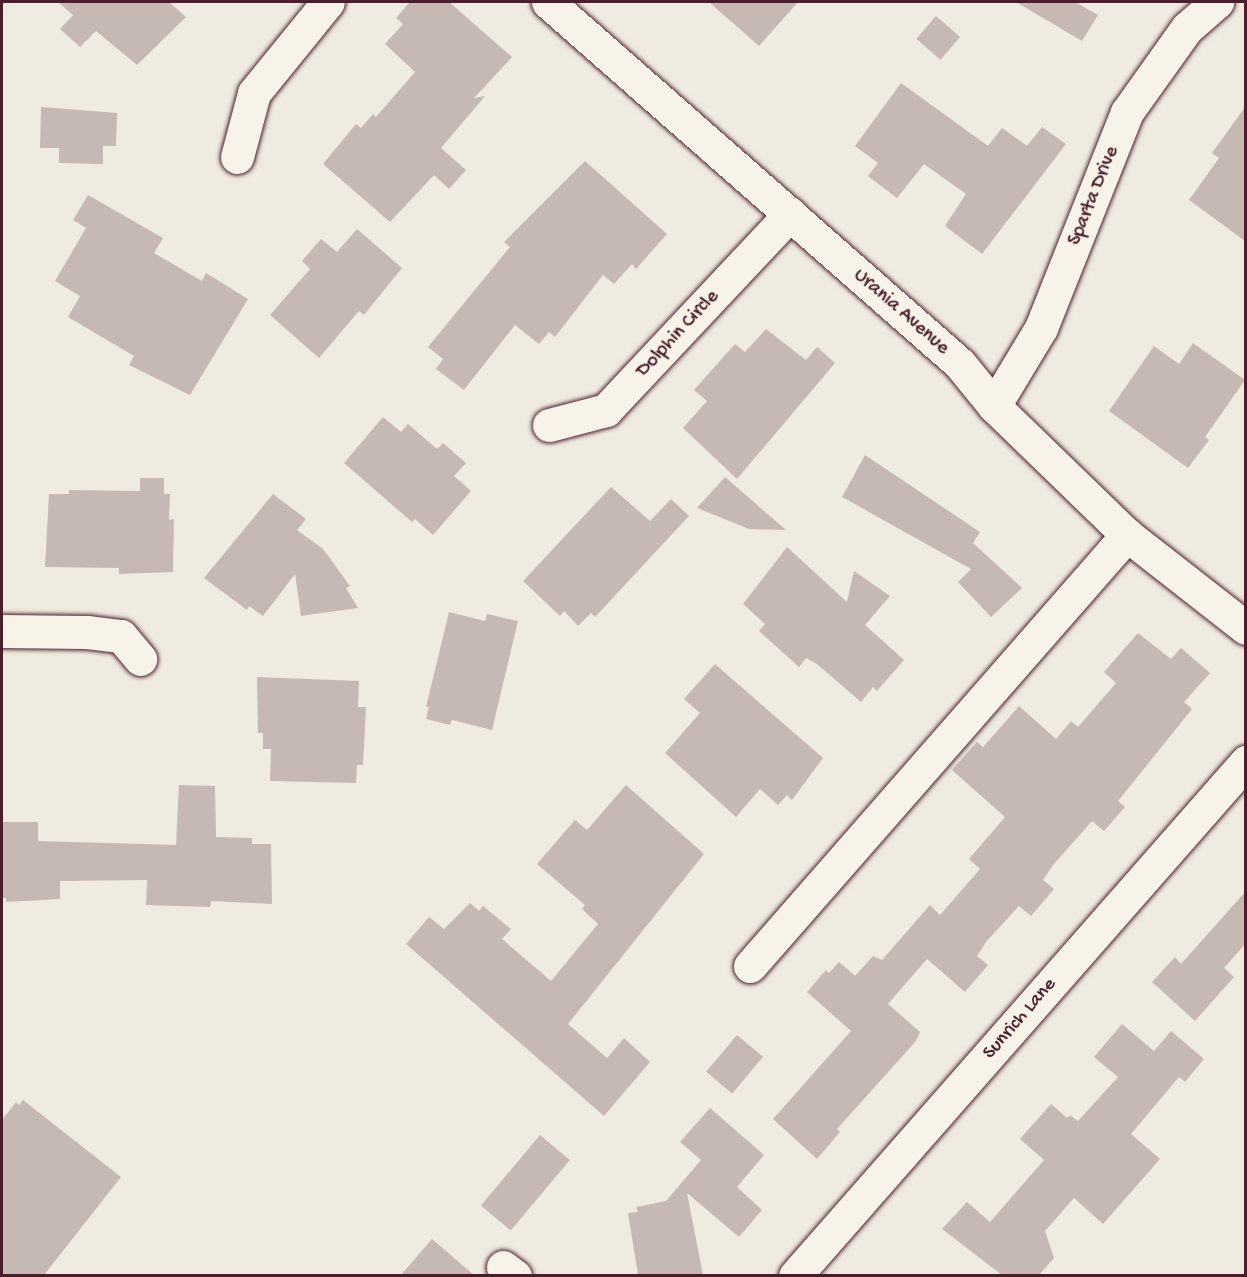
<!DOCTYPE html>
<style>
body{margin:0}
#map{position:relative;width:1247px;height:1277px;overflow:hidden;background:#f0ebe0;font-family:"Gochi Hand",sans-serif}
div>[style]{position:absolute}
.building>*{inset:0;background:#c6b8b3;transform-origin:0 0}
.roads{filter:drop-shadow(0 0 2px #4a1f2b) drop-shadow(0 0 2px #4a1f2b)}
.minor>*{height:33px;margin:-16.5px;padding:0 16.5px;transform-origin:16.5px;border-radius:16.5px;background:#f7f3e8}
span{translate:-50% -50%;white-space:nowrap;text-align:center;line-height:1.15;-webkit-text-stroke:6px #f7f3e8;paint-order:stroke}
.street-label{font-size:20px;color:#4a1f2b}
.frame{position:absolute;inset:0;border:3px solid #4a1f2b;pointer-events:none}
</style>
<div id="map">
<div class="building">
<i style="clip-path:polygon(58px 2px,169px 2px,186px 17px,137px 65px,96px 31px,80px 47px,60px 29px,73px 15px)"></i>
<i style="clip-path:polygon(410px 2px,449px 2px,512px 57px,474px 98px,485px 96px,441px 148px,466px 170px,449px 189px,434px 175px,390px 222px,323px 164px,356px 124px,361px 128px,373px 114px,376px 117px,415px 72px,385px 44px,403px 24px,396px 18px)"></i>
<i style="clip-path:polygon(709px 2px,798px 2px,759px 46px)"></i>
<i style="clip-path:polygon(1016px 2px,1075px 2px,1098px 15px,1082px 41px)"></i>
<i style="left:936px;top:16px;width:32px;height:30px;rotate:41deg"></i>
<i style="clip-path:polygon(901px 83px,988px 146px,1002px 128px,1027px 146px,1042px 127px,1066px 144px,982px 254px,945px 226px,966px 194px,924px 164px,897px 198px,868px 176px,878px 163px,855px 146px)"></i>
<i style="clip-path:polygon(41px 107px,117px 113px,116px 146px,103px 146px,103px 164px,59px 163px,59px 148px,40px 148px)"></i>
<i style="clip-path:polygon(1245px 107px,1245px 241px,1189px 200px,1219px 158px,1212px 153px)"></i>
<i style="clip-path:polygon(585px 161px,667px 234px,636px 269px,632px 264px,614px 284px,603px 275px,555px 337px,549px 332px,539px 344px,515px 325px,464px 390px,436px 369px,443px 359px,428px 347px,510px 247px,504px 242px)"></i>
<i style="clip-path:polygon(88px 195px,163px 238px,154px 253px,202px 281px,206px 273px,248px 299px,190px 395px,129px 365px,134px 356px,68px 317px,80px 296px,55px 281px,86px 228px,73px 220px)"></i>
<i style="clip-path:polygon(357px 229px,402px 268px,364px 315px,359px 311px,319px 358px,270px 315px,310px 269px,302px 261px,321px 239px,337px 252px)"></i>
<i style="clip-path:polygon(766px 329px,806px 360px,817px 347px,835px 363px,737px 479px,683px 428px,707px 401px,694px 390px,735px 344px,745px 352px)"></i>
<i style="clip-path:polygon(1193px 343px,1245px 380px,1205px 437px,1209px 440px,1188px 468px,1109px 411px,1154px 346px,1179px 364px)"></i>
<i style="clip-path:polygon(383px 417px,401px 432px,408px 424px,437px 449px,443px 443px,466px 463px,454px 476px,471px 491px,433px 535px,415px 519px,412px 522px,344px 463px)"></i>
<i style="clip-path:polygon(865px 455px,980px 532px,973px 543px,1022px 588px,991px 617px,958px 582px,971px 569px,842px 497px)"></i>
<i style="clip-path:polygon(725px 477px,786px 530px,749px 529px,697px 508px)"></i>
<i style="clip-path:polygon(140px 478px,164px 478px,164px 494px,170px 494px,169px 520px,174px 519px,173px 572px,119px 574px,119px 568px,45px 567px,49px 494px,69px 494px,69px 490px,140px 491px)"></i>
<i style="clip-path:polygon(611px 487px,650px 521px,671px 499px,689px 516px,595px 617px,591px 613px,578px 626px,564px 611px,560px 616px,523px 581px)"></i>
<i style="clip-path:polygon(273px 494px,306px 519px,297px 530px,323px 549px,350px 586px,346px 588px,358px 608px,301px 616px,295px 574px,263px 616px,249px 606px,247px 610px,204px 578px)"></i>
<i style="clip-path:polygon(787px 547px,847px 602px,854px 571px,890px 596px,865px 625px,904px 660px,877px 691px,873px 687px,861px 702px,817px 664px,806px 658px,799px 667px,759px 631px,765px 624px,743px 604px)"></i>
<i style="clip-path:polygon(449px 612px,485px 621px,487px 614px,518px 621px,492px 730px,452px 720px,450px 725px,426px 719px,429px 707px,426px 707px)"></i>
<i style="clip-path:polygon(1138px 633px,1171px 659px,1181px 648px,1210px 673px,1184px 702px,1192px 709px,1118px 801px,1125px 807px,1104px 831px,1092px 821px,1053px 865px,1043px 880px,1054px 889px,1031px 916px,1019px 906px,986px 942px,977px 956px,988px 965px,965px 992px,927px 959px,888px 1004px,920px 1032px,916px 1041px,837px 1129px,840px 1132px,817px 1159px,773px 1119px,851px 1031px,807px 992px,826px 970px,829px 973px,839px 962px,855px 976px,873px 956px,882px 960px,930px 905px,940px 915px,980px 869px,969px 859px,1005px 817px,952px 770px,977px 742px,983px 747px,1019px 706px,1056px 739px,1071px 721px,1078px 727px,1116px 683px,1104px 672px)"></i>
<i style="clip-path:polygon(715px 664px,823px 758px,792px 800px,787px 795px,778px 805px,760px 789px,736px 817px,665px 753px,700px 713px,684px 699px)"></i>
<i style="clip-path:polygon(257px 677px,359px 681px,358px 707px,366px 707px,363px 765px,357px 765px,356px 783px,270px 781px,271px 749px,263px 749px,263px 733px,258px 733px)"></i>
<i style="clip-path:polygon(179px 785px,215px 786px,216px 837px,252px 838px,252px 844px,271px 844px,272px 904px,211px 901px,210px 907px,146px 905px,147px 880px,60px 881px,60px 899px,6px 902px,6px 898px,2px 898px,2px 822px,38px 822px,38px 841px,176px 845px)"></i>
<i style="clip-path:polygon(626px 785px,704px 854px,568px 1024px,607px 1058px,624px 1038px,650px 1062px,604px 1116px,406px 944px,429px 917px,444px 929px,470px 903px,479px 911px,483px 906px,511px 929px,502px 939px,551px 981px,598px 924px,582px 909px,585px 905px,537px 864px,575px 820px,587px 830px)"></i>
<i style="clip-path:polygon(1245px 892px,1245px 944px,1224px 968px,1234px 977px,1195px 1021px,1152px 982px,1175px 957px,1181px 964px)"></i>
<i style="clip-path:polygon(1122px 1024px,1154px 1051px,1171px 1031px,1204px 1059px,1185px 1082px,1179px 1077px,1131px 1134px,1160px 1159px,1103px 1224px,1074px 1198px,1045px 1231px,1054px 1258px,1039px 1275px,1002px 1275px,942px 1229px,967px 1202px,990px 1222px,1044px 1160px,1020px 1139px,1051px 1104px,1067px 1118px,1070px 1115px,1078px 1121px,1118px 1077px,1094px 1057px)"></i>
<i style="left:737px;top:1035px;width:34px;height:48px;rotate:40deg"></i>
<i style="clip-path:polygon(23px 1100px,121px 1177px,44px 1275px,2px 1275px,2px 1120px,16px 1102px,19px 1105px)"></i>
<i style="clip-path:polygon(710px 1108px,764px 1155px,737px 1187px,762px 1210px,739px 1237px,687px 1193px,703px 1275px,638px 1275px,628px 1213px,638px 1212px,636px 1207px,666px 1201px,701px 1160px,680px 1142px)"></i>
<i style="left:540px;top:1135px;width:39px;height:92px;rotate:40deg"></i>
<i style="clip-path:polygon(432px 1239px,474px 1275px,401px 1275px)"></i>
</div>
<div class="roads">
<div class="minor">
<i style="left:548px;top:2px;width:548px;rotate:41.3deg"></i>
<i style="left:960px;top:364px;width:54px;rotate:51deg"></i>
<i style="left:994px;top:406px;width:185px;rotate:44.1deg"></i>
<i style="left:1127px;top:535px;width:151px;rotate:38deg"></i>
<i style="left:237px;top:157px;width:66px;rotate:-75.1deg"></i>
<i style="left:254px;top:93px;width:117px;rotate:-50.9deg"></i>
<i style="left:994px;top:406px;width:91px;rotate:-58.9deg"></i>
<i style="left:1041px;top:328px;width:232px;rotate:-68.3deg"></i>
<i style="left:1127px;top:112px;width:103px;rotate:-54.5deg"></i>
<i style="left:1187px;top:28px;width:40px;rotate:-41deg"></i>
<i style="left:549px;top:425px;width:59px;rotate:-14.7deg"></i>
<i style="left:606px;top:410px;width:269px;rotate:-46.8deg"></i>
<i style="left:2px;top:631px;width:85px;rotate:0.7deg"></i>
<i style="left:87px;top:632px;width:34px;rotate:7deg"></i>
<i style="left:121px;top:636px;width:30px;rotate:50deg"></i>
<i style="left:750px;top:966px;width:573px;rotate:-48.82deg"></i>
<i style="left:503px;top:1267px;width:15px;rotate:37deg"></i>
<i style="left:795px;top:1276px;width:684px;rotate:-48.74deg"></i>
</div>
</div>
<div class="street-label">
<span style="left:1094px;top:196px;rotate:-68deg">Sparta Drive</span>
<span style="left:901px;top:312px;rotate:41deg">Urania Avenue</span>
<span style="left:678px;top:334px;rotate:-47deg">Dolphin Circle</span>
<span style="left:1020px;top:1019px;rotate:-49deg">Sunrich Lane</span>
</div>
<div class="frame"></div>
</div>
